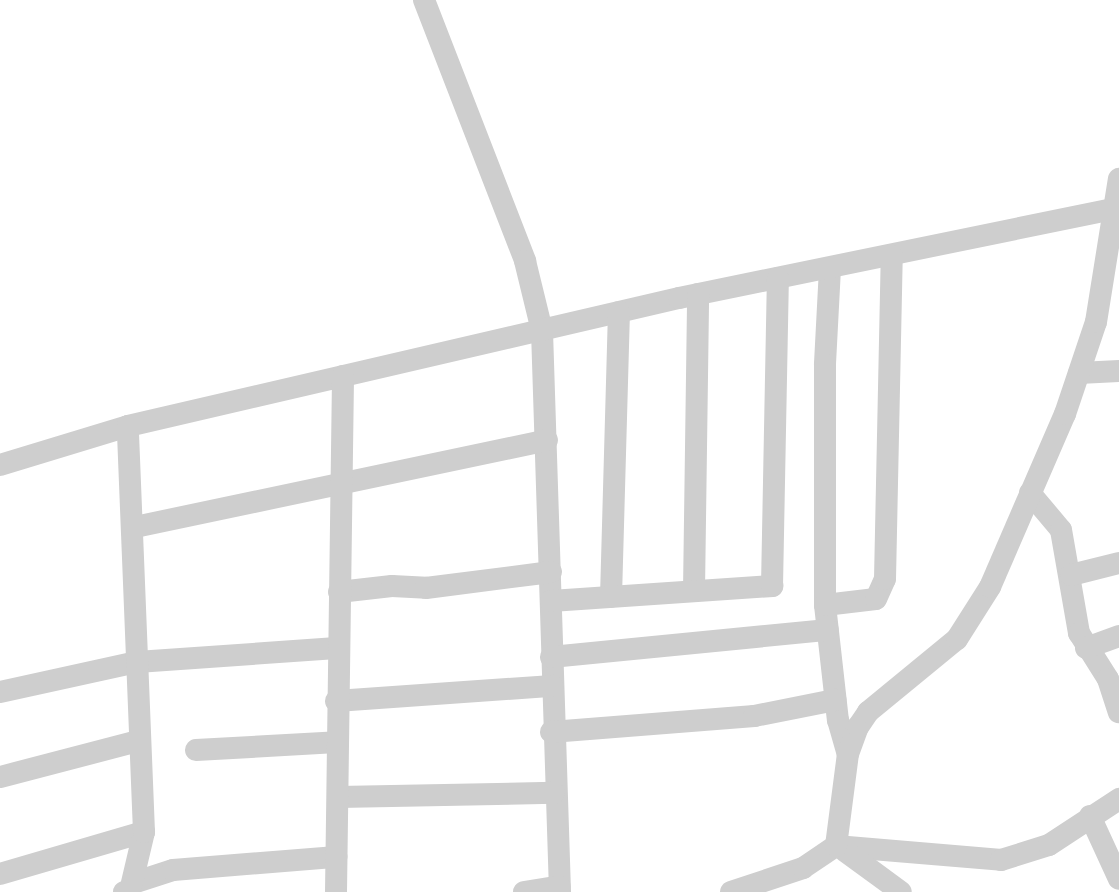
<!DOCTYPE html>
<style>
body{margin:0}
#map{position:relative;width:1119px;height:892px;overflow:hidden;background:#fff;font-family:Barlow,sans-serif}
div>[style]{position:absolute}
.street>*{height:22px;margin:-11px;padding:0 11px;transform-origin:11px;border-radius:11px;background:#cecece}
span{translate:-50% -50%;white-space:nowrap;text-align:center;line-height:1.15;-webkit-text-stroke:6px #fff;paint-order:stroke}
</style>
<div id="map">
<div class="street">
<i style="left:424px;top:0;width:280px;rotate:68.8deg"></i>
<i style="left:525px;top:261px;width:72px;rotate:76.3deg"></i>
<i style="left:542px;top:331px;width:561px;rotate:88.16deg"></i>
<i style="left:830px;top:268px;width:97px;rotate:93deg"></i>
<i style="left:825px;top:365px;width:240px;rotate:90deg"></i>
<i style="left:825px;top:605px;width:116px;rotate:83.6deg"></i>
<i style="left:838px;top:720px;width:35px;rotate:74deg"></i>
<i style="left:1079px;top:373px;width:40px;rotate:-2.9deg"></i>
<i style="left:0;top:465px;width:134px;rotate:-16.9deg"></i>
<i style="left:128px;top:426px;width:566px;rotate:-13.08deg"></i>
<i style="left:679px;top:298px;width:449px;rotate:-11.6deg"></i>
<i style="left:1030px;top:493px;width:48px;rotate:50deg"></i>
<i style="left:1061px;top:530px;width:105px;rotate:80.1deg"></i>
<i style="left:1079px;top:633px;width:54px;rotate:57.8deg"></i>
<i style="left:1108px;top:679px;width:35px;rotate:72deg"></i>
<i style="left:135px;top:527px;width:421px;rotate:-11.9deg"></i>
<i style="left:1071px;top:575px;width:49px;rotate:-14deg"></i>
<i style="left:694px;top:591px;width:297px;rotate:-89.2deg"></i>
<i style="left:339px;top:592px;width:53px;rotate:-6.5deg"></i>
<i style="left:392px;top:586px;width:34px;rotate:3deg"></i>
<i style="left:426px;top:588px;width:126px;rotate:-7.3deg"></i>
<i style="left:611px;top:597px;width:285px;rotate:-88.4deg"></i>
<i style="left:551px;top:601px;width:222px;rotate:-3.9deg"></i>
<i style="left:772px;top:586px;width:308px;rotate:-88.9deg"></i>
<i style="left:825px;top:605px;width:51px;rotate:-6.7deg"></i>
<i style="left:876px;top:599px;width:22px;rotate:-66deg"></i>
<i style="left:885px;top:579px;width:323px;rotate:-88.8deg"></i>
<i style="left:1086px;top:648px;width:35px;rotate:-20deg"></i>
<i style="left:551px;top:657px;width:278px;rotate:-5.6deg"></i>
<i style="left:0;top:692px;width:140px;rotate:-12.4deg"></i>
<i style="left:137px;top:662px;width:200px;rotate:-4deg"></i>
<i style="left:336px;top:701px;width:217px;rotate:-4deg"></i>
<i style="left:551px;top:732px;width:204px;rotate:-4.5deg"></i>
<i style="left:754px;top:716px;width:83px;rotate:-11.2deg"></i>
<i style="left:196px;top:750px;width:141px;rotate:-3.2deg"></i>
<i style="left:0;top:777px;width:143px;rotate:-14.6deg"></i>
<i style="left:339px;top:797px;width:215px;rotate:-1.1deg"></i>
<i style="left:1090px;top:816px;width:69px;rotate:65.3deg"></i>
<i style="left:836px;top:846px;width:166px;rotate:4.8deg"></i>
<i style="left:1001px;top:860px;width:50px;rotate:-17.4deg"></i>
<i style="left:1049px;top:845px;width:84px;rotate:-33.3deg"></i>
<i style="left:845px;top:851px;width:69px;rotate:36.2deg"></i>
<i style="left:0;top:874px;width:150px;rotate:-16.3deg"></i>
<i style="left:133px;top:883px;width:42px;rotate:-18deg"></i>
<i style="left:173px;top:870px;width:164px;rotate:-4.6deg"></i>
<i style="left:124px;top:892px;width:6px;rotate:-9deg"></i>
<i style="left:130px;top:891px;width:61px;rotate:-76.7deg"></i>
<i style="left:144px;top:832px;width:406px;rotate:-92.3deg"></i>
<i style="left:336px;top:892px;width:516px;rotate:-89.22deg"></i>
<i style="left:524px;top:892px;width:36px;rotate:-9deg"></i>
<i style="left:731px;top:892px;width:76px;rotate:-18.4deg"></i>
<i style="left:803px;top:868px;width:40px;rotate:-34deg"></i>
<i style="left:836px;top:846px;width:93px;rotate:-82.6deg"></i>
<i style="left:848px;top:754px;width:29px;rotate:-70deg"></i>
<i style="left:858px;top:727px;width:18px;rotate:-56deg"></i>
<i style="left:868px;top:712px;width:115px;rotate:-39.4deg"></i>
<i style="left:957px;top:639px;width:62px;rotate:-57.6deg"></i>
<i style="left:990px;top:587px;width:189px;rotate:-66.6deg"></i>
<i style="left:1065px;top:414px;width:97px;rotate:-71.4deg"></i>
<i style="left:1096px;top:322px;width:145px;rotate:-80.9deg"></i>
</div>
</div>
